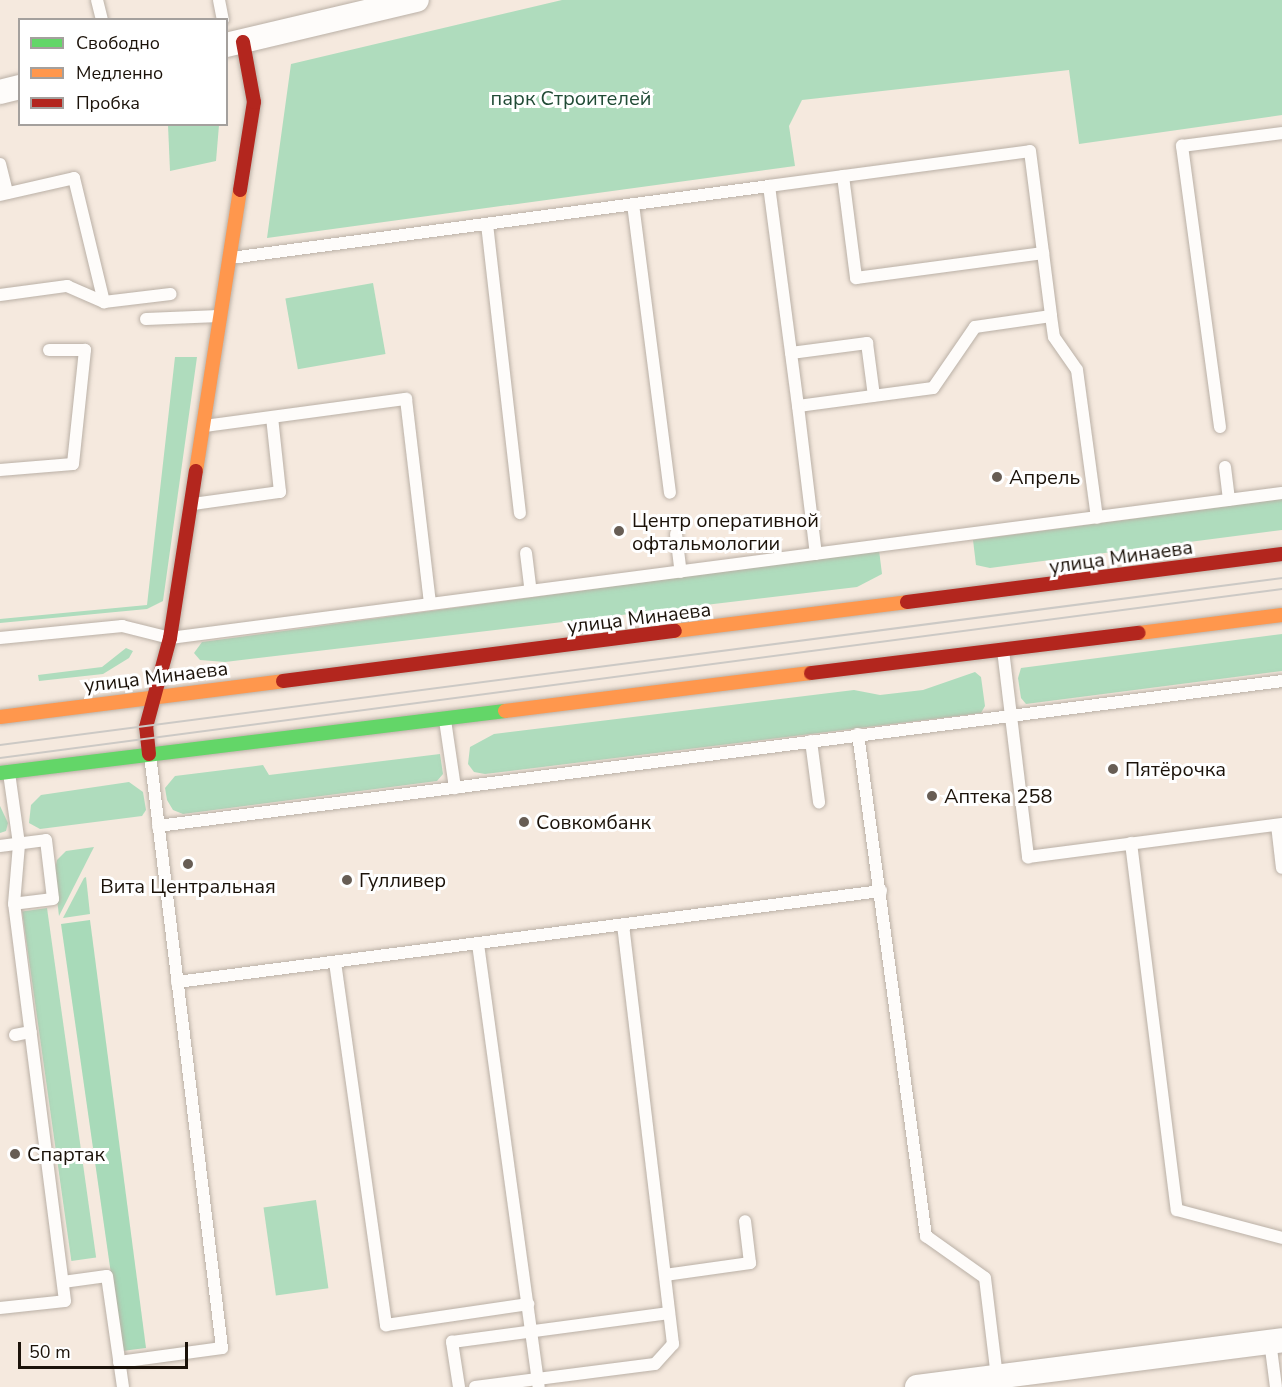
<!DOCTYPE html>
<meta charset="utf-8">
<style>
body{margin:0}
#map{position:relative;width:1282px;height:1387px;overflow:hidden;background:#f5e9de;font-family:"Nunito Sans",sans-serif}
div>[style]{position:absolute}
.green>*{inset:0;background:#afdcbd;transform-origin:0 0}
.forest>*{inset:0;background:#a8dab9}
.roads{filter:drop-shadow(0 0 2px #bab0a6) drop-shadow(0 0 2px #bab0a6)}
.lane>*{height:12px;margin:-6px;padding:0 6px;transform-origin:6px;border-radius:6px;background:#fefcfa}
.street>*{height:24px;margin:-12px;padding:0 12px;transform-origin:12px;border-radius:12px;background:#fefcfa}
.fast>*{height:14px;margin:-7px;padding:0 7px;transform-origin:7px;border-radius:7px;background:#63d668}
.slow>*{height:14px;margin:-7px;padding:0 7px;transform-origin:7px;border-radius:7px;background:#ff974d}
.jam>*{height:14px;margin:-7px;padding:0 7px;transform-origin:7px;border-radius:7px;background:#b3261e}
.tram>*{height:1.5px;margin:-0.75px;padding:0 0.75px;transform-origin:0.75px;border-radius:0.75px;background:#ccc9c5}
.dots>*{width:16px;height:16px;translate:-50% -50%;box-sizing:border-box;border:3px solid #fff;border-radius:50%}
span{translate:-50% -50%;white-space:nowrap;text-align:center;line-height:1.15;-webkit-text-stroke:6px #fff;paint-order:stroke}
.park-label{font-size:20px;color:#214b36}
.poi-label{font-size:20px;color:#1b1209}
.left{translate:0 -50%;text-align:left}
.street-label{font-size:20px;color:#1b1209}
.legend{position:absolute;left:18px;top:18px;width:210px;height:108px;box-sizing:border-box;background:#fff;border:2px solid #a4a09d;margin:0;padding:8px 10px;list-style:none;font-size:18px;color:#1b1209}
.legend li{display:flex;align-items:center;gap:12px;height:30px}
.legend b{width:30px;border:2px solid #a4a09d}
.scale{position:absolute;left:18px;top:1342px;width:170px;height:27px;box-sizing:border-box;border:3px solid #1b1209;border-top:0;padding-left:8px;font-size:18px;line-height:21px;white-space:nowrap;color:#1b1209;-webkit-text-stroke:4px #fff;paint-order:stroke}
</style>
<div id="map">
<div class="green">
<i style="clip-path:polygon(562px 0,1282px 0,1282px 115px,1079px 144px,1069px 70px,802px 100px,789px 126px,795px 166px,267px 238px,291px 64px)"></i>
<i style="clip-path:polygon(168px 125px,219px 125px,216px 161px,170px 171px)"></i>
<i style="left:373px;top:283px;width:72px;height:89px;rotate:80deg"></i>
<i style="clip-path:polygon(175px 357px,197px 357px,163px 601px,147px 609px,0 623px,0 619px,147px 605px)"></i>
<i style="clip-path:polygon(1282px 499px,1282px 530px,990px 568px,976px 565px,973px 540px)"></i>
<i style="clip-path:polygon(879px 550px,882px 574px,857px 587px,225px 662px,200px 660px,194px 653px,202px 642px)"></i>
<i style="clip-path:polygon(1282px 634px,1282px 671px,1026px 704px,1021px 698px,1018px 678px,1021px 668px)"></i>
<i style="clip-path:polygon(126px 648px,133px 651px,129px 658px,103px 674px,39px 681px,38px 675px,102px 667px)"></i>
<i style="clip-path:polygon(975px 672px,981px 677px,985px 706px,981px 713px,485px 774px,474px 772px,468px 764px,470px 747px,494px 734px,854px 690px,880px 695px,923px 690px)"></i>
<i style="clip-path:polygon(440px 754px,443px 774px,437px 781px,183px 814px,173px 810px,167px 800px,165px 788px,175px 776px,263px 765px,269px 775px)"></i>
<i style="clip-path:polygon(129px 782px,143px 792px,146px 810px,142px 816px,40px 829px,29px 823px,31px 805px,41px 795px)"></i>
<i style="clip-path:polygon(0 806px,8px 823px,6px 831px,0 833px)"></i>
<i style="clip-path:polygon(94px 847px,59px 916px,54px 874px,57px 860px,66px 851px)"></i>
<i style="clip-path:polygon(86px 877px,90px 914px,63px 918px,84px 878px)"></i>
<i style="left:47px;top:908px;width:353px;height:25px;rotate:82deg"></i>
<i style="left:316px;top:1200px;width:89px;height:53px;rotate:82deg"></i>
</div>
<div class="forest">
<i style="clip-path:polygon(90px 920px,146px 1348px,122px 1351px,61px 924px)"></i>
</div>
<div class="roads">
<div class="lane">
<i style="left:97px;top:0;width:21px;rotate:76deg"></i>
<i style="left:219px;top:0;width:20px;rotate:79deg"></i>
<i style="left:0;top:164px;width:30px;rotate:76deg"></i>
<i style="left:843px;top:176px;width:103px;rotate:82.7deg"></i>
<i style="left:856px;top:278px;width:189px;rotate:-7.6deg"></i>
<i style="left:0;top:195px;width:76px;rotate:-12.9deg"></i>
<i style="left:74px;top:178px;width:128px;rotate:76.4deg"></i>
<i style="left:633px;top:204px;width:291px;rotate:82.7deg"></i>
<i style="left:487px;top:224px;width:291px;rotate:83.5deg"></i>
<i style="left:231px;top:258px;width:543px;rotate:-7.62deg"></i>
<i style="left:0;top:295px;width:68px;rotate:-7.7deg"></i>
<i style="left:67px;top:286px;width:40px;rotate:23.4deg"></i>
<i style="left:104px;top:302px;width:67px;rotate:-6.8deg"></i>
<i style="left:1051px;top:316px;width:77px;rotate:171.8deg"></i>
<i style="left:975px;top:327px;width:74px;rotate:124.5deg"></i>
<i style="left:933px;top:388px;width:136px;rotate:172.4deg"></i>
<i style="left:798px;top:406px;width:222px;rotate:-97.5deg"></i>
<i style="left:769px;top:186px;width:263px;rotate:-7.6deg"></i>
<i style="left:1030px;top:151px;width:166px;rotate:82.7deg"></i>
<i style="left:1051px;top:316px;width:21px;rotate:82deg"></i>
<i style="left:1054px;top:337px;width:40px;rotate:55.1deg"></i>
<i style="left:1077px;top:370px;width:149px;rotate:82.3deg"></i>
<i style="left:146px;top:319px;width:73px;rotate:-2.4deg"></i>
<i style="left:791px;top:353px;width:77px;rotate:-7.5deg"></i>
<i style="left:867px;top:343px;width:53px;rotate:82.5deg"></i>
<i style="left:798px;top:406px;width:149px;rotate:83.1deg"></i>
<i style="left:205px;top:426px;width:203px;rotate:-7.7deg"></i>
<i style="left:406px;top:399px;width:206px;rotate:83.3deg"></i>
<i style="left:1220px;top:427px;width:284px;rotate:-97.7deg"></i>
<i style="left:1182px;top:146px;width:101px;rotate:-7.4deg"></i>
<i style="left:1225px;top:467px;width:33px;rotate:83deg"></i>
<i style="left:0;top:470px;width:73px;rotate:-4.7deg"></i>
<i style="left:73px;top:464px;width:115px;rotate:-84deg"></i>
<i style="left:85px;top:350px;width:36px;rotate:180deg"></i>
<i style="left:193px;top:504px;width:88px;rotate:-7.9deg"></i>
<i style="left:280px;top:492px;width:75px;rotate:-96.1deg"></i>
<i style="left:676px;top:534px;width:38px;rotate:83deg"></i>
<i style="left:526px;top:553px;width:38px;rotate:83deg"></i>
<i style="left:0;top:638px;width:123px;rotate:-5.6deg"></i>
<i style="left:122px;top:626px;width:49px;rotate:14deg"></i>
<i style="left:170px;top:638px;width:1121px;rotate:-7.43deg"></i>
<i style="left:1003px;top:650px;width:209px;rotate:83.1deg"></i>
<i style="left:1028px;top:857px;width:256px;rotate:-7.4deg"></i>
<i style="left:445px;top:720px;width:69px;rotate:81.6deg"></i>
<i style="left:858px;top:734px;width:507px;rotate:82.29deg"></i>
<i style="left:926px;top:1236px;width:72px;rotate:35.4deg"></i>
<i style="left:985px;top:1278px;width:100px;rotate:83.1deg"></i>
<i style="left:811px;top:741px;width:62px;rotate:82.5deg"></i>
<i style="left:1277px;top:825px;width:43px;rotate:83.4deg"></i>
<i style="left:158px;top:826px;width:1133px;rotate:-7.35deg"></i>
<i style="left:1131px;top:843px;width:370px;rotate:82.9deg"></i>
<i style="left:1177px;top:1210px;width:109px;rotate:14.9deg"></i>
<i style="left:0;top:846px;width:46px;rotate:-7.4deg"></i>
<i style="left:46px;top:840px;width:59px;rotate:83.2deg"></i>
<i style="left:53px;top:899px;width:39px;rotate:173deg"></i>
<i style="left:478px;top:944px;width:447px;rotate:82.2deg"></i>
<i style="left:335px;top:962px;width:367px;rotate:82deg"></i>
<i style="left:386px;top:1325px;width:144px;rotate:-8.4deg"></i>
<i style="left:177px;top:982px;width:710px;rotate:-7.37deg"></i>
<i style="left:15px;top:1035px;width:16px;rotate:-11deg"></i>
<i style="left:665px;top:1275px;width:86px;rotate:-8deg"></i>
<i style="left:750px;top:1263px;width:42px;rotate:-96.8deg"></i>
<i style="left:63px;top:1282px;width:44px;rotate:-7.8deg"></i>
<i style="left:107px;top:1276px;width:112px;rotate:81.8deg"></i>
<i style="left:0;top:1308px;width:65px;rotate:-6.1deg"></i>
<i style="left:65px;top:1301px;width:400px;rotate:-97.3deg"></i>
<i style="left:14px;top:904px;width:60px;rotate:-85.2deg"></i>
<i style="left:19px;top:844px;width:72px;rotate:-98deg"></i>
<i style="left:1270px;top:1341px;width:46px;rotate:82.6deg"></i>
<i style="left:119px;top:1362px;width:104px;rotate:-7.7deg"></i>
<i style="left:222px;top:1348px;width:597px;rotate:-96.92deg"></i>
<i style="left:459px;top:1387px;width:46px;rotate:-98.8deg"></i>
<i style="left:452px;top:1342px;width:219px;rotate:-7.6deg"></i>
<i style="left:475px;top:1387px;width:181px;rotate:-7.3deg"></i>
<i style="left:655px;top:1364px;width:27px;rotate:-48deg"></i>
<i style="left:673px;top:1344px;width:422px;rotate:-96.8deg"></i>
</div>
<div class="street">
<i style="left:226px;top:45px;width:196px;rotate:-13.3deg"></i>
<i style="left:0;top:92px;width:21px;rotate:-14deg"></i>
<i style="left:917px;top:1387px;width:368px;rotate:-7.3deg"></i>
</div>
<div class="fast">
<i style="left:0;top:773px;width:509px;rotate:-7deg"></i>
</div>
<div class="slow">
<i style="left:196px;top:471px;width:284px;rotate:-81.1deg"></i>
<i style="left:675px;top:631px;width:234px;rotate:-7.1deg"></i>
<i style="left:1139px;top:633px;width:144px;rotate:-7.2deg"></i>
<i style="left:505px;top:711px;width:308px;rotate:-7.1deg"></i>
<i style="left:0;top:717px;width:285px;rotate:-7.2deg"></i>
</div>
<div class="jam">
<i style="left:240px;top:190px;width:89px;rotate:-81deg"></i>
<i style="left:254px;top:102px;width:61px;rotate:-100.4deg"></i>
<i style="left:907px;top:602px;width:378px;rotate:-7.3deg"></i>
<i style="left:811px;top:673px;width:330px;rotate:-7deg"></i>
<i style="left:283px;top:681px;width:395px;rotate:-7.3deg"></i>
<i style="left:149px;top:754px;width:27px;rotate:-96deg"></i>
<i style="left:146px;top:727px;width:92px;rotate:-74.9deg"></i>
<i style="left:170px;top:638px;width:169px;rotate:-81.2deg"></i>
</div>
</div>
<div class="tram">
<i style="left:0;top:745px;width:1293px;rotate:-7.42deg"></i>
<i style="left:0;top:758px;width:1293px;rotate:-7.51deg"></i>
</div>
<div class="dots">
<i style="left:997px;top:477px;background:#675d54"></i>
<i style="left:619px;top:531px;background:#675d54"></i>
<i style="left:1113px;top:769px;background:#675d54"></i>
<i style="left:932px;top:796px;background:#675d54"></i>
<i style="left:524px;top:822px;background:#675d54"></i>
<i style="left:188px;top:864px;background:#675d54"></i>
<i style="left:347px;top:880px;background:#675d54"></i>
<i style="left:15px;top:1154px;background:#675d54"></i>
</div>
<div class="park-label">
<span style="left:571px;top:98px">парк Строителей</span>
</div>
<div class="poi-label">
<span class="left" style="left:1009px;top:477px">Апрель</span>
<span class="left" style="left:632px;top:532px">Центр оперативной<br>офтальмологии</span>
<span class="left" style="left:1125px;top:769px">Пятёрочка</span>
<span class="left" style="left:944px;top:796px">Аптека 258</span>
<span class="left" style="left:536px;top:822px">Совкомбанк</span>
<span class="left" style="left:359px;top:880px">Гулливер</span>
<span style="left:188px;top:886px">Вита Центральная</span>
<span class="left" style="left:27px;top:1154px">Спартак</span>
</div>
<div class="street-label">
<span style="left:1121px;top:557px;rotate:-8deg">улица Минаева</span>
<span style="left:639px;top:618px;rotate:-7deg">улица Минаева</span>
<span style="left:156px;top:677px;rotate:-7deg">улица Минаева</span>
</div>
<ul class="legend">
<li><b style="height:8px;background:#63d668"></b>Свободно</li>
<li><b style="height:8px;background:#ff974d"></b>Медленно</li>
<li><b style="height:8px;background:#b3261e"></b>Пробка</li>
</ul>
<div class="scale">50 m</div>
</div>
